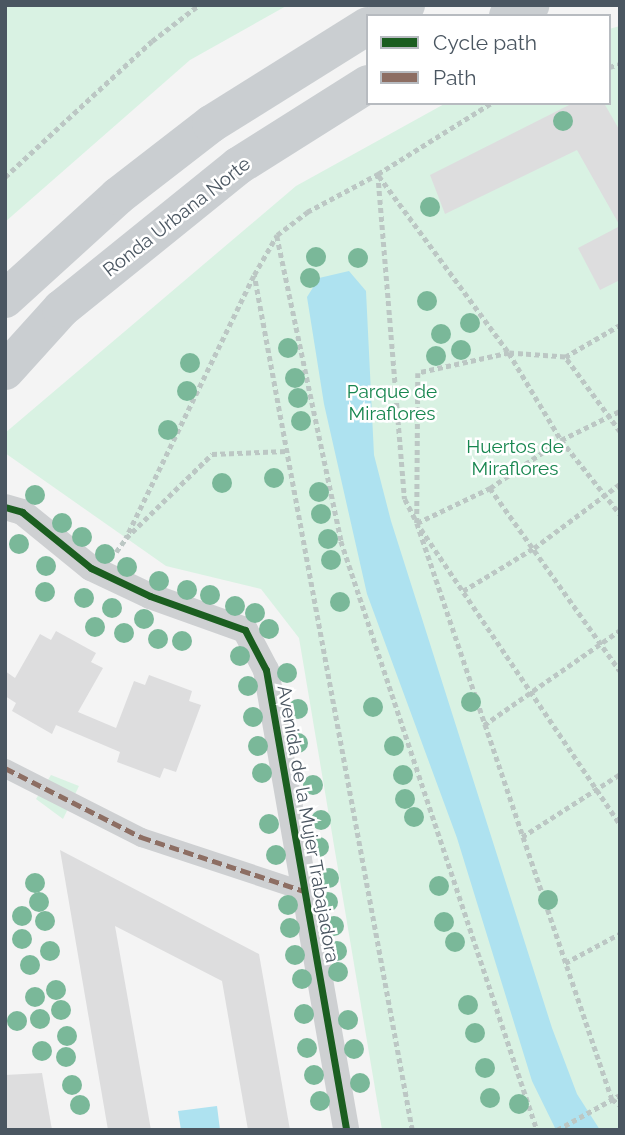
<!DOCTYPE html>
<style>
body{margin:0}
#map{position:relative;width:625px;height:1135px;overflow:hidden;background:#f4f4f4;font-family:Raleway,sans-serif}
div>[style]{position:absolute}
.green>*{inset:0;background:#d9f2e3}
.water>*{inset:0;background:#aee2f0}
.building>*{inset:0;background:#ddddde}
.path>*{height:4.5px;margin-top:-2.25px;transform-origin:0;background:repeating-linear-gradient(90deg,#bcc7c4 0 5px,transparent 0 8.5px)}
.pedestrian>*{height:19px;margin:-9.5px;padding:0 9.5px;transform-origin:9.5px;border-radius:9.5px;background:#ced0d2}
.minor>*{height:26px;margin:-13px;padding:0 13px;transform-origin:13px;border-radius:13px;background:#ced0d2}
.primary>*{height:38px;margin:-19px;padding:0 19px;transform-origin:19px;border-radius:19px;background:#caced1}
.quiet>*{height:5px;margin-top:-2.5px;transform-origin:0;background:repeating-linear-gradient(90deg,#8d6e63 0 10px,transparent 0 15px)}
.cycleway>*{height:7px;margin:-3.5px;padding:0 3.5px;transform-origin:3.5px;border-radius:3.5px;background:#1b5e20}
.trees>*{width:20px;height:20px;margin:-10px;border-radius:50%;background:#7ab899}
span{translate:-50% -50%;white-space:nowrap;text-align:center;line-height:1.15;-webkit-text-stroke:5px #fff;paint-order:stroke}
.street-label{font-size:19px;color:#4a5661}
.park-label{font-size:19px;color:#17864f}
.frame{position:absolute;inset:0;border:7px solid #4a5661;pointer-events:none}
.legend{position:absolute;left:366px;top:14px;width:245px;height:91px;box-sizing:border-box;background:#fff;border:2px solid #b7bbc0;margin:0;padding:9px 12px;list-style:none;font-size:21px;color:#4a5661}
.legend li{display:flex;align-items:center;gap:14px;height:35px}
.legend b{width:35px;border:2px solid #b7bbc0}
</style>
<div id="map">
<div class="green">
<i style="clip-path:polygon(5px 5px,288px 5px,190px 60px,5px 222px)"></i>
<i style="clip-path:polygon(620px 26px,620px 1130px,382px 1130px,299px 638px,261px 589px,166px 566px,5px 453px,5px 433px,296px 186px,446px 103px,609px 103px,609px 29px)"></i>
<i style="clip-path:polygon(51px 775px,79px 786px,63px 819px,36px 799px)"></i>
</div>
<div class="water">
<i style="clip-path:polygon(349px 271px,366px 291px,374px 455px,391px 521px,552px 1028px,577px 1094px,600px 1130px,556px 1130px,532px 1081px,457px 838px,367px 594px,324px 404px,307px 297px,319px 278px)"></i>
<i style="clip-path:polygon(217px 1106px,220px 1130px,181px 1130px,178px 1111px)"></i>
</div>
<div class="building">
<i style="clip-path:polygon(573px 103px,604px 103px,620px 131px,620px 226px,577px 150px,445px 214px,430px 175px)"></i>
<i style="clip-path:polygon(620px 226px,620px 280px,600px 290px,578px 248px)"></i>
<i style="clip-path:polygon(56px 631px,96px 653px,91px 662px,103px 668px,78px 712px,116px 728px,134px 681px,145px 685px,149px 675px,192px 691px,189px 701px,201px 705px,176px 772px,164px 768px,160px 778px,117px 762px,120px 752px,56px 725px,52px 734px,12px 711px,16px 703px,5px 696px,5px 671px,15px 678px,40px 634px,51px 640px)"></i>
<i style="clip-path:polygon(60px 850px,259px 954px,290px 1130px,248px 1130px,222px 981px,115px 926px,151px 1130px,108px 1130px)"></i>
<i style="clip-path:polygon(42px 1073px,52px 1130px,5px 1130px,5px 1075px)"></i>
</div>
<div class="path">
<i style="left:609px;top:67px;width:11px;rotate:-15deg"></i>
<i style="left:378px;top:174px;width:326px;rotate:85.3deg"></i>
<i style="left:405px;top:499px;width:25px;rotate:63deg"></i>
<i style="left:379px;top:176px;width:220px;rotate:53.7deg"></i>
<i style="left:509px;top:353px;width:101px;rotate:59.1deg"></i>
<i style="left:561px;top:440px;width:95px;rotate:51.4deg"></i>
<i style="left:5px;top:177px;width:200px;rotate:-42.8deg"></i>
<i style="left:152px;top:41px;width:59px;rotate:-37.5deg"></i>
<i style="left:277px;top:236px;width:312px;rotate:78.1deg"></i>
<i style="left:341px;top:541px;width:621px;rotate:71.59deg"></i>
<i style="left:254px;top:276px;width:292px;rotate:116deg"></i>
<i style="left:126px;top:538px;width:120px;rotate:-44.3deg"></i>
<i style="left:212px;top:454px;width:75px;rotate:-2.3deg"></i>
<i style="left:565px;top:357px;width:64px;rotate:-30.2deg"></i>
<i style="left:620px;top:432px;width:93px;rotate:-126.3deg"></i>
<i style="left:565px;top:357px;width:56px;rotate:-175.9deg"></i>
<i style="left:509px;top:353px;width:93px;rotate:167.6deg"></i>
<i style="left:418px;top:373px;width:150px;rotate:90.4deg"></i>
<i style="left:417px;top:523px;width:608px;rotate:71.3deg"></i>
<i style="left:612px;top:1099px;width:10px;rotate:37deg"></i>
<i style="left:490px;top:488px;width:86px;rotate:-34.1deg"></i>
<i style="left:561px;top:440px;width:66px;rotate:-26.2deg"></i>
<i style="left:417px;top:523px;width:81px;rotate:-25.6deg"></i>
<i style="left:490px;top:488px;width:224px;rotate:54.6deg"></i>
<i style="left:421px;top:529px;width:356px;rotate:56deg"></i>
<i style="left:116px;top:552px;width:17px;rotate:-54deg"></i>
<i style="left:463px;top:591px;width:83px;rotate:-31.2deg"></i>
<i style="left:534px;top:548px;width:107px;rotate:-36.7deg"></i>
<i style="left:484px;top:725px;width:166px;rotate:-34.9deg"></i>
<i style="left:522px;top:837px;width:117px;rotate:-32.7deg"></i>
<i style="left:565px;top:963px;width:61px;rotate:-28.2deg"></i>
<i style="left:412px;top:1130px;width:869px;rotate:-100.47deg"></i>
<i style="left:254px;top:275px;width:46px;rotate:-60.1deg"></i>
<i style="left:277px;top:235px;width:38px;rotate:-37deg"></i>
<i style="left:307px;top:212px;width:81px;rotate:-28.2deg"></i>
<i style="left:378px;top:174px;width:133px;rotate:-32.1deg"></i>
<i style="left:557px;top:1130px;width:72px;rotate:-29.1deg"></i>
</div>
<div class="pedestrian">
<i style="left:5px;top:768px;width:153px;rotate:26.9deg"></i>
<i style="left:141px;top:837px;width:172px;rotate:18.3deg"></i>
</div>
<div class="minor">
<i style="left:5px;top:507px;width:18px;rotate:16deg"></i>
<i style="left:22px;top:512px;width:89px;rotate:39.1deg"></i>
<i style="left:91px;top:568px;width:65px;rotate:25.4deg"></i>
<i style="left:150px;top:596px;width:101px;rotate:19.7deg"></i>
<i style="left:245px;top:630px;width:45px;rotate:62.3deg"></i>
<i style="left:266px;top:670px;width:467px;rotate:80.1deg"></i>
</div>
<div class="primary">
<i style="left:386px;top:16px;width:23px;rotate:-29deg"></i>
<i style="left:508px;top:16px;width:25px;rotate:-26deg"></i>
<i style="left:5px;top:299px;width:153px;rotate:-42.3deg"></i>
<i style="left:118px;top:196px;width:118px;rotate:-37.7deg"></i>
<i style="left:211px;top:124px;width:185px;rotate:-32deg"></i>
<i style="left:5px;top:371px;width:84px;rotate:-47.9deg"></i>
<i style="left:61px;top:309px;width:228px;rotate:-38.9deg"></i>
<i style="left:238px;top:166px;width:154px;rotate:-32.2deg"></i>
</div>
<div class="quiet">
<i style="left:5px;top:768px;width:153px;rotate:26.9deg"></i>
<i style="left:141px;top:837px;width:172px;rotate:18.3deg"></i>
</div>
<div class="cycleway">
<i style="left:5px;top:507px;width:18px;rotate:16deg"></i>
<i style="left:22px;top:512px;width:89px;rotate:39.1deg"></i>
<i style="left:91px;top:568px;width:65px;rotate:25.4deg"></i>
<i style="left:150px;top:596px;width:101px;rotate:19.7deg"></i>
<i style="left:245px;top:630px;width:45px;rotate:62.3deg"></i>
<i style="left:266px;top:670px;width:467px;rotate:80.1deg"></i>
</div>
<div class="trees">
<i style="left:563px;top:121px"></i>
<i style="left:430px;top:207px"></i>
<i style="left:316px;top:257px"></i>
<i style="left:358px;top:258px"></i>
<i style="left:310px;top:278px"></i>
<i style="left:427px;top:301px"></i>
<i style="left:470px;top:323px"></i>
<i style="left:441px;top:334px"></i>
<i style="left:288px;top:348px"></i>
<i style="left:461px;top:350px"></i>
<i style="left:436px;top:356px"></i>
<i style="left:190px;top:363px"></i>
<i style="left:295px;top:378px"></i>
<i style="left:187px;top:391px"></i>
<i style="left:298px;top:398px"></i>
<i style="left:301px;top:421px"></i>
<i style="left:168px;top:430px"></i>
<i style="left:274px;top:478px"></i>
<i style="left:222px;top:483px"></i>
<i style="left:319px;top:492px"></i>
<i style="left:35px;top:495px"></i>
<i style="left:321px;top:514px"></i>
<i style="left:62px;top:523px"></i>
<i style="left:82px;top:537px"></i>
<i style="left:328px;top:539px"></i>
<i style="left:19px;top:544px"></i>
<i style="left:105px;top:554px"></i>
<i style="left:331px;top:560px"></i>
<i style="left:46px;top:566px"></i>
<i style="left:127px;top:567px"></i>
<i style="left:159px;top:581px"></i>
<i style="left:187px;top:590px"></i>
<i style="left:45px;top:592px"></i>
<i style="left:210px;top:595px"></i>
<i style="left:84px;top:598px"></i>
<i style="left:340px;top:602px"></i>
<i style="left:235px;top:606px"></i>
<i style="left:112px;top:608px"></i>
<i style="left:255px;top:613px"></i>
<i style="left:144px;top:619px"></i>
<i style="left:95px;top:627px"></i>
<i style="left:269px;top:629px"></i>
<i style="left:124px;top:633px"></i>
<i style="left:158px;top:639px"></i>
<i style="left:182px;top:641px"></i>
<i style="left:240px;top:656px"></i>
<i style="left:287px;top:673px"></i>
<i style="left:248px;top:686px"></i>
<i style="left:471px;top:702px"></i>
<i style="left:373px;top:707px"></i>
<i style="left:298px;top:709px"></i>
<i style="left:253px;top:717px"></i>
<i style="left:298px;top:743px"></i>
<i style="left:258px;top:746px"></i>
<i style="left:394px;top:746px"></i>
<i style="left:262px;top:773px"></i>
<i style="left:403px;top:775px"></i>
<i style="left:313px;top:785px"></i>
<i style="left:405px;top:799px"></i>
<i style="left:414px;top:817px"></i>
<i style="left:321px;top:820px"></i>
<i style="left:269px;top:824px"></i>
<i style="left:319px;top:847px"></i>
<i style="left:276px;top:855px"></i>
<i style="left:329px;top:878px"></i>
<i style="left:35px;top:883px"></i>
<i style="left:439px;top:886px"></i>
<i style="left:548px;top:900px"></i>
<i style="left:39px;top:902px"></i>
<i style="left:328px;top:902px"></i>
<i style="left:288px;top:905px"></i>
<i style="left:22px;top:916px"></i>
<i style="left:45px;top:921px"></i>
<i style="left:444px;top:922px"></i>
<i style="left:334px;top:926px"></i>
<i style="left:290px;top:928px"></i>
<i style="left:22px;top:939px"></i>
<i style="left:455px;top:942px"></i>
<i style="left:50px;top:951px"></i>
<i style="left:337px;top:951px"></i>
<i style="left:295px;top:955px"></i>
<i style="left:30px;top:965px"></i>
<i style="left:338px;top:972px"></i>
<i style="left:302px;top:979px"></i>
<i style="left:56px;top:990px"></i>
<i style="left:35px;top:997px"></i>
<i style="left:468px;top:1005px"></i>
<i style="left:61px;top:1010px"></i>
<i style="left:304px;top:1014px"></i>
<i style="left:40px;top:1019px"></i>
<i style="left:348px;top:1020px"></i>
<i style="left:17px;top:1021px"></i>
<i style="left:475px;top:1033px"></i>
<i style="left:67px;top:1036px"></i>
<i style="left:307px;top:1048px"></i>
<i style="left:354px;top:1049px"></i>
<i style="left:42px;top:1051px"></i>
<i style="left:66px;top:1057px"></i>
<i style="left:485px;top:1068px"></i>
<i style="left:314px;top:1075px"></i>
<i style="left:360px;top:1083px"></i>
<i style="left:72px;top:1085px"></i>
<i style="left:490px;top:1098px"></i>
<i style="left:320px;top:1101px"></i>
<i style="left:519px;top:1104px"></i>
<i style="left:80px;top:1105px"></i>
</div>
<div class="street-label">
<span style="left:177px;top:217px;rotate:-38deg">Ronda Urbana Norte</span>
<span style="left:308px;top:824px;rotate:80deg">Avenida de la Mujer Trabajadora</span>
</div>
<div class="park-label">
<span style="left:392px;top:403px">Parque de<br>Miraflores</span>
<span style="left:515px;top:458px">Huertos de<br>Miraflores</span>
</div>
<div class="frame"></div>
<ul class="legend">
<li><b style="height:9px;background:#1b5e20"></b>Cycle path</li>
<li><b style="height:9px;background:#8d6e63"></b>Path</li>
</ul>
</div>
